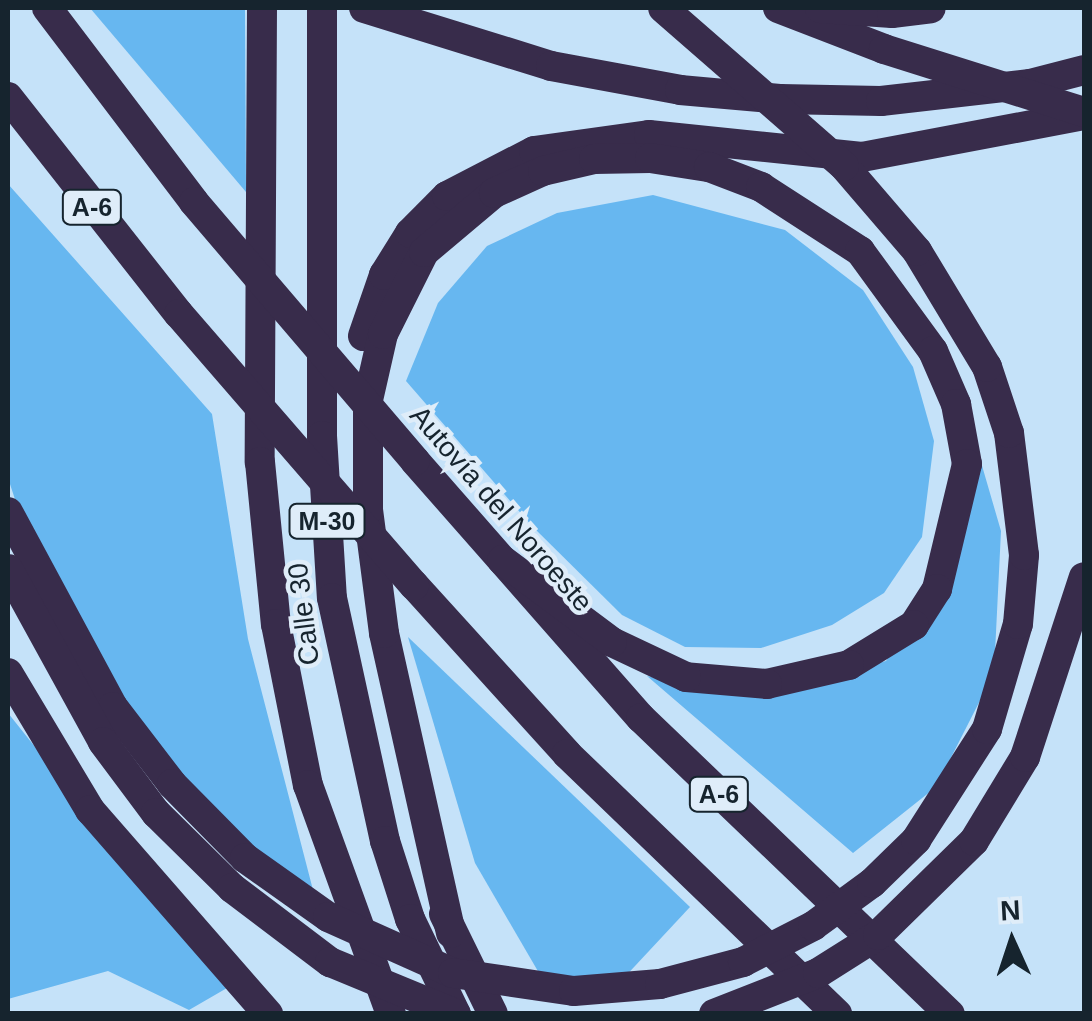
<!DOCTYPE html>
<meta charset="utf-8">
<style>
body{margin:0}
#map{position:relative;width:1092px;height:1021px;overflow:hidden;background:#c5e2f9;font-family:Arial,sans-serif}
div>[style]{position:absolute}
.green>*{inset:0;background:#67b7f0}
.motorway>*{height:30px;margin:-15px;padding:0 15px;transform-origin:15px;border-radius:15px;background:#382c4b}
.motorway-bridge>*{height:30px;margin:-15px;padding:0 15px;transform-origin:15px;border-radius:15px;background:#382c4b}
span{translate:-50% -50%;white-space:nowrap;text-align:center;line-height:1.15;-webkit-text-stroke:9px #dfedf9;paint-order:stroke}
.shield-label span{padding:2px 8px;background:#dfedf9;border:2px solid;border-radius:8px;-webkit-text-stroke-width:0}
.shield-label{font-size:25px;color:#16242e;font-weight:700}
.street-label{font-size:28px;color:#16242e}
.frame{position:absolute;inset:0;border:10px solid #16242e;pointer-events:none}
.north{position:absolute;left:962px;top:891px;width:100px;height:100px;-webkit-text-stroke:8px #dfedf9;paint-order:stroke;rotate:357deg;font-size:28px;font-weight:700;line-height:40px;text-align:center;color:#16242e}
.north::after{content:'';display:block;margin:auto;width:35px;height:45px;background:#16242e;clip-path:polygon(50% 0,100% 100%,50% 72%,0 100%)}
</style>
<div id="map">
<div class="green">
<i style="clip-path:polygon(90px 8px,245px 8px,246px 192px)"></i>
<i style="clip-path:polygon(8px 184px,212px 414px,248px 639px,313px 890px,199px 813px,53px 615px,8px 478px)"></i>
<i style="clip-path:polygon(653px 195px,785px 230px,863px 290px,913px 367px,934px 441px,922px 537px,884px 593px,832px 625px,761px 648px,685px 647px,622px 615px,532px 526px,406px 381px,438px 303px,487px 246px,557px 213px)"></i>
<i style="clip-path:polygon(969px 421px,1001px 531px,994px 673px,936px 787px,853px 853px,647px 676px,737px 696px,886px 661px,951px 559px)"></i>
<i style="clip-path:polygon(408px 637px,690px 907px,621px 981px,539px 973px,475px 863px)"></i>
<i style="clip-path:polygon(8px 713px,227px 988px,189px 1010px,108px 971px,8px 999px)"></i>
</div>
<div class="motorway">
<i style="left:47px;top:8px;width:243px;rotate:52.8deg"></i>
<i style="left:262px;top:8px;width:454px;rotate:90.3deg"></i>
<i style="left:260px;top:462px;width:163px;rotate:84.4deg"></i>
<i style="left:276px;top:624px;width:164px;rotate:78.8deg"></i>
<i style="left:308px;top:785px;width:244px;rotate:70.1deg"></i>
<i style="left:322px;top:8px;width:428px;rotate:90deg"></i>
<i style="left:322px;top:436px;width:162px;rotate:86.5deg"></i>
<i style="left:332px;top:598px;width:249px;rotate:77.7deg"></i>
<i style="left:385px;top:841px;width:82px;rotate:72.2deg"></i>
<i style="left:410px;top:919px;width:106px;rotate:64.2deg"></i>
<i style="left:364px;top:8px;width:196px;rotate:17.2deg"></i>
<i style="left:551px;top:66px;width:131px;rotate:10.5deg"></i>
<i style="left:680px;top:90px;width:100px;rotate:5.1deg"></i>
<i style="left:780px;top:99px;width:101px;rotate:1.1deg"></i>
<i style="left:881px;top:101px;width:150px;rotate:-6.5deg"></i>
<i style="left:1030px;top:84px;width:56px;rotate:-14.5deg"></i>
<i style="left:778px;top:8px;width:114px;rotate:21.1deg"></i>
<i style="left:820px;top:8px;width:72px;rotate:4deg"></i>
<i style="left:892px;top:13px;width:39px;rotate:-7deg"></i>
<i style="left:8px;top:97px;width:276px;rotate:51.8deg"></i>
<i style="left:363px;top:336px;width:65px;rotate:-71deg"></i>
<i style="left:384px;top:275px;width:49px;rotate:-58.2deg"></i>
<i style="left:410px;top:233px;width:52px;rotate:-45deg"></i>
<i style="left:447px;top:196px;width:98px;rotate:-27.3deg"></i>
<i style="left:534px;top:151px;width:116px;rotate:-7.9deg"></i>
<i style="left:649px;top:135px;width:214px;rotate:5.9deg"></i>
<i style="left:862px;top:157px;width:226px;rotate:-10.7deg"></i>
<i style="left:415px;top:461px;width:342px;rotate:48.7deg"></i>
<i style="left:641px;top:718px;width:428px;rotate:43.8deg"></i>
<i style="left:8px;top:512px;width:221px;rotate:61.7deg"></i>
<i style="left:113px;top:707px;width:97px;rotate:52.5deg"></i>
<i style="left:172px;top:784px;width:104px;rotate:45.4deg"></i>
<i style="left:8px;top:569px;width:197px;rotate:61.2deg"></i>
<i style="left:103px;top:742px;width:89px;rotate:53.3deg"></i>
<i style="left:156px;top:813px;width:107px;rotate:44.6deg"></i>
<i style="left:414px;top:585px;width:228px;rotate:47.8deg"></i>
<i style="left:567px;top:754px;width:375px;rotate:43.9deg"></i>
<i style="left:8px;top:673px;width:160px;rotate:59.1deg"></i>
<i style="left:90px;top:810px;width:271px;rotate:48.9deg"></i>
<i style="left:444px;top:914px;width:111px;rotate:63.9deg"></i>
<i style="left:451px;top:933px;width:307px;rotate:-102.6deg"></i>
<i style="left:384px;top:633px;width:124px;rotate:-97.4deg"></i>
<i style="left:368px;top:510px;width:110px;rotate:-90deg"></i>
<i style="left:368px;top:400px;width:68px;rotate:-77.2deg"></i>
<i style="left:383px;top:334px;width:92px;rotate:-63.4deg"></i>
<i style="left:424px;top:252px;width:92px;rotate:-40.1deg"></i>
<i style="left:494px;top:193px;width:54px;rotate:-24.2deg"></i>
<i style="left:543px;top:171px;width:52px;rotate:-13.2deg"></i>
<i style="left:594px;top:159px;width:56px;rotate:-1deg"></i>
<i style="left:650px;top:158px;width:60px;rotate:8.7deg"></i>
<i style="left:709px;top:167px;width:56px;rotate:21deg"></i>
<i style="left:761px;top:187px;width:118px;rotate:32.9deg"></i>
<i style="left:860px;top:251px;width:124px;rotate:53.9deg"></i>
<i style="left:933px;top:351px;width:58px;rotate:66.5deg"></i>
<i style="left:956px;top:404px;width:61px;rotate:79.6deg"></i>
<i style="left:967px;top:464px;width:129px;rotate:103.5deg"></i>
<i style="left:937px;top:589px;width:43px;rotate:122.6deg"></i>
<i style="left:914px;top:625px;width:76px;rotate:148.4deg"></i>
<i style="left:849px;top:665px;width:84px;rotate:167deg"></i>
<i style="left:767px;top:684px;width:81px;rotate:-175.1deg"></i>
<i style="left:686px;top:677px;width:82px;rotate:-154.7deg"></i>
<i style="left:612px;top:642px;width:137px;rotate:-143.3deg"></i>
</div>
<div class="motorway-bridge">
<i style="left:884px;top:49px;width:210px;rotate:17.5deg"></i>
<i style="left:194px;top:202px;width:340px;rotate:49.5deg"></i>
<i style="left:179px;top:314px;width:359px;rotate:49.1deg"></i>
<i style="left:245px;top:858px;width:102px;rotate:35.4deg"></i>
<i style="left:328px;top:917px;width:137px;rotate:24.1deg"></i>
<i style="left:453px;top:973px;width:122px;rotate:8.5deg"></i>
<i style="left:574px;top:991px;width:86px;rotate:-4.7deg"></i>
<i style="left:660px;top:984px;width:86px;rotate:-14.8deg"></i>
<i style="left:743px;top:962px;width:79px;rotate:-27.2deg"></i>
<i style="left:813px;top:926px;width:73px;rotate:-36.1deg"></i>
<i style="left:872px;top:883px;width:62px;rotate:-44.3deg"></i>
<i style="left:916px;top:840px;width:132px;rotate:-57.4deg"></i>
<i style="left:987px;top:729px;width:109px;rotate:-73.6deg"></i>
<i style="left:1018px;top:624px;width:69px;rotate:-85deg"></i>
<i style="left:1024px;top:555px;width:123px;rotate:-97deg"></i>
<i style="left:1009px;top:433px;width:70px;rotate:-108.4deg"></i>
<i style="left:987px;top:367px;width:135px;rotate:-121.1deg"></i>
<i style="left:917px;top:251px;width:112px;rotate:-130.7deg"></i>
<i style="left:844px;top:166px;width:240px;rotate:-138.9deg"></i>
<i style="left:232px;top:888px;width:123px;rotate:37.1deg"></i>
<i style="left:330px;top:962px;width:136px;rotate:22.4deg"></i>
<i style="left:714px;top:1014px;width:112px;rotate:-21.5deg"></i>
<i style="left:818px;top:973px;width:71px;rotate:-32.3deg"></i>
<i style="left:878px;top:935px;width:134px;rotate:-44.4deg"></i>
<i style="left:974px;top:841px;width:98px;rotate:-58.7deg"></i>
<i style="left:1025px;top:757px;width:189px;rotate:-71.9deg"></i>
</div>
<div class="shield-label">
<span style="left:92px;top:207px">A-6</span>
<span style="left:327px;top:521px">M-30</span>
<span style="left:719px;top:794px">A-6</span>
</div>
<div class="street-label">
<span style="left:501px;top:509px;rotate:49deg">Autovía del Noroeste</span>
<span style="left:304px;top:614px;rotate:-97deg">Calle 30</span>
</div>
<div class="frame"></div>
<div class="north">N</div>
</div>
